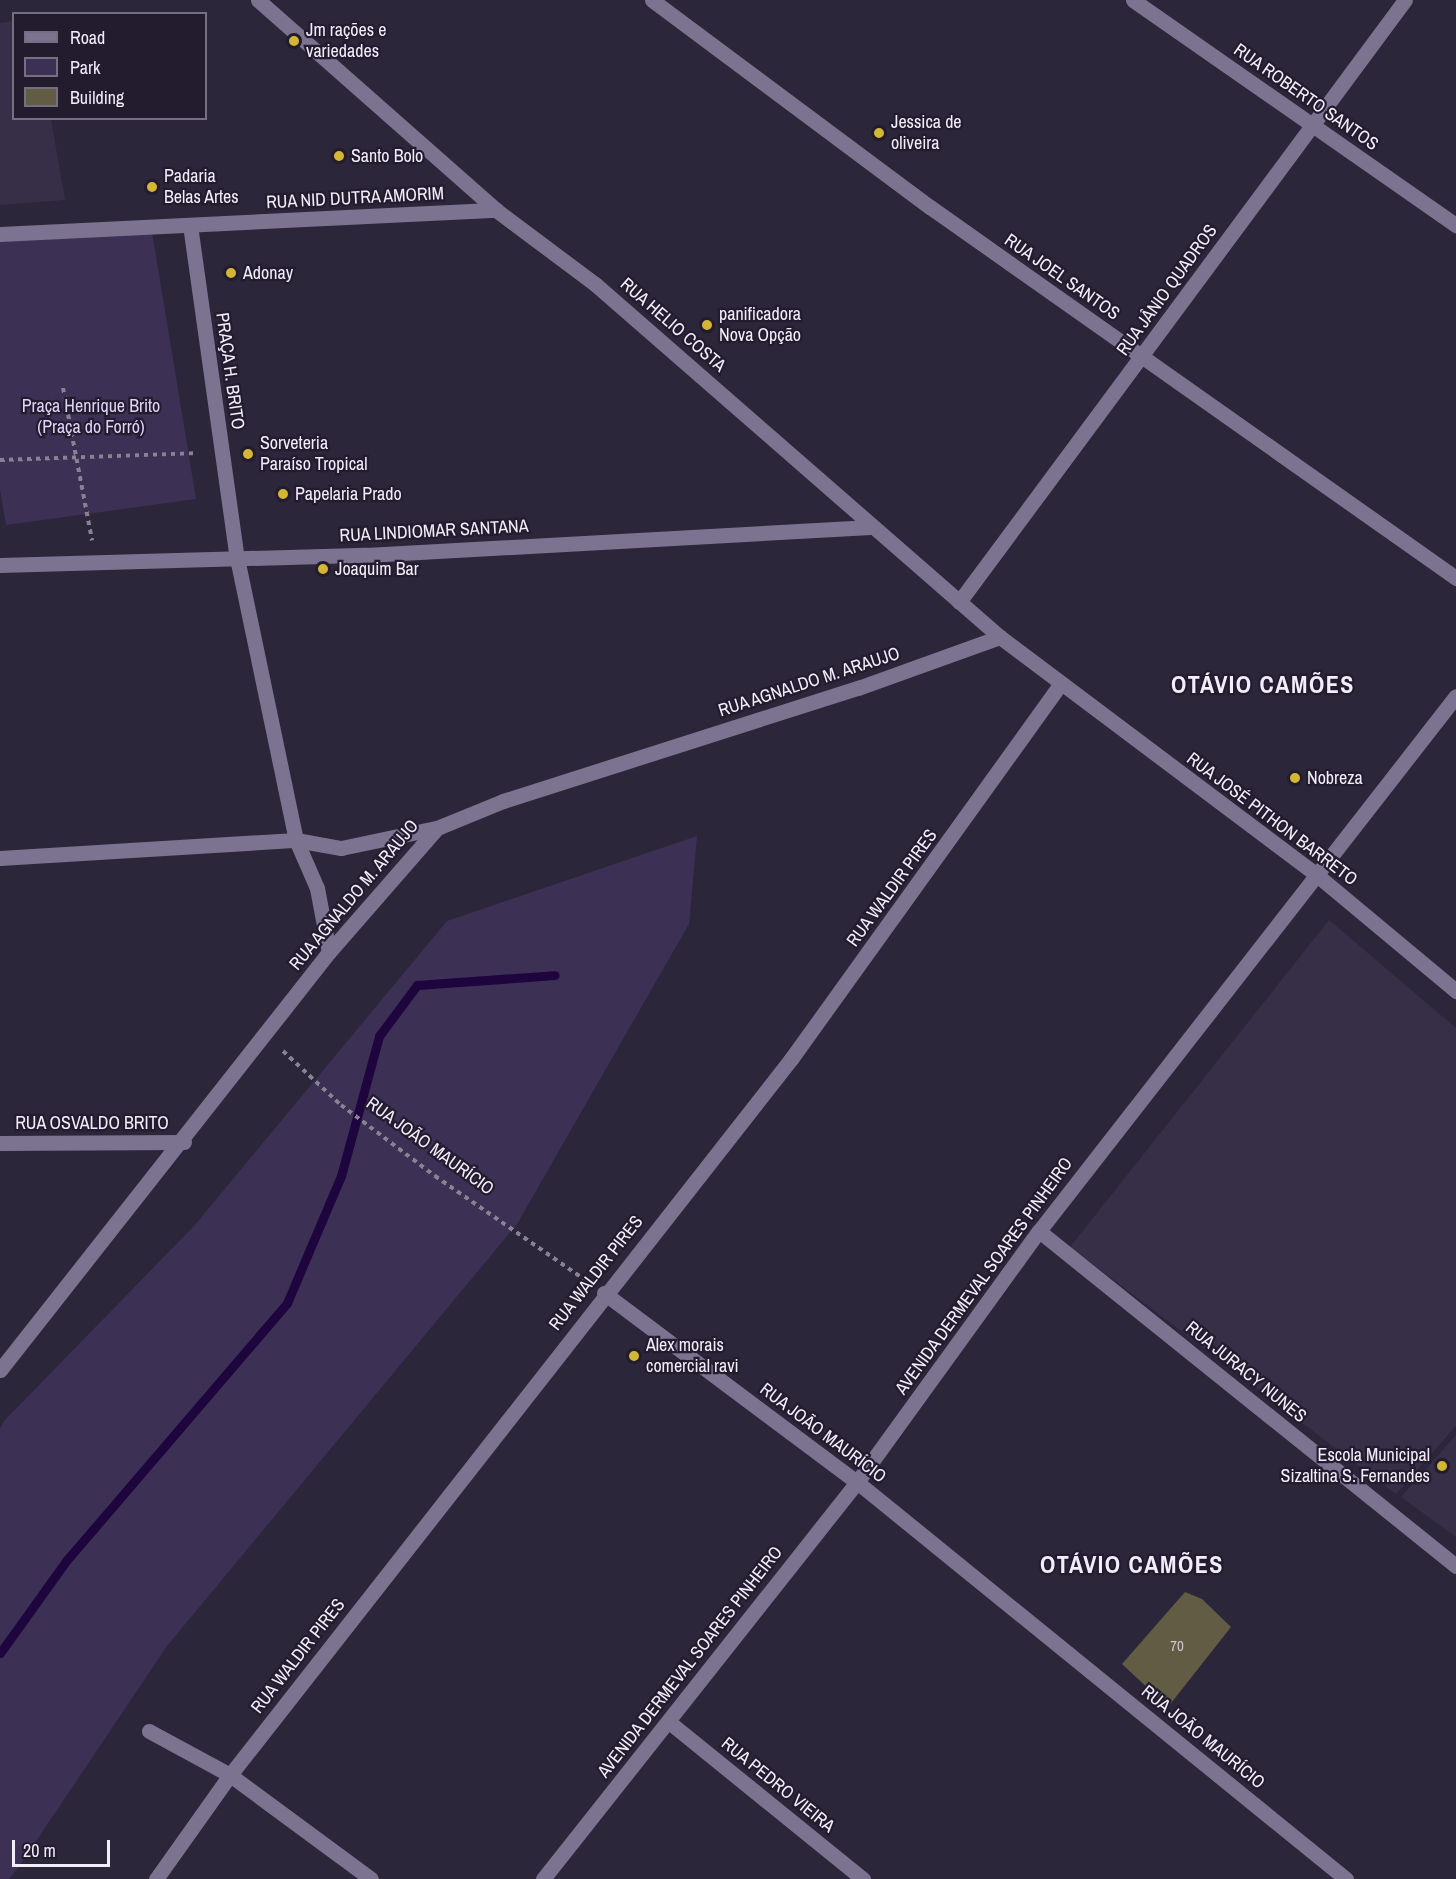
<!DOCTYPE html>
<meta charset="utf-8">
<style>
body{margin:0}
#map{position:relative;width:1456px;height:1879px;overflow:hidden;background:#2c263a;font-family:"Archivo Narrow",sans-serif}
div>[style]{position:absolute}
.built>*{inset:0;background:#372e48}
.green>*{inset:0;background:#3d3055}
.stream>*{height:9px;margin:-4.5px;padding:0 4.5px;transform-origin:4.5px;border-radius:4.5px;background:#1f053d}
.building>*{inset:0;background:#625c45}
.path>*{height:4px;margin-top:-2px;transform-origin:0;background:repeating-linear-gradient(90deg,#888393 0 4.5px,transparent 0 9px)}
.minor>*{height:15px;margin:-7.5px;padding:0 7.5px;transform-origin:7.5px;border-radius:7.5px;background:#7c7390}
.dots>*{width:16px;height:16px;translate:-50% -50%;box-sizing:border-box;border:3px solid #231c2f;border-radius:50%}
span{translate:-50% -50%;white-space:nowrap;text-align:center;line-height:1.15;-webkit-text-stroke:4.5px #231c2f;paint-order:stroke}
.number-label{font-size:15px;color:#cdc9cd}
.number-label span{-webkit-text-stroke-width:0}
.poi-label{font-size:18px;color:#f1edfa}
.left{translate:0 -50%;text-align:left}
.right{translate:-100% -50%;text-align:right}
.street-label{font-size:18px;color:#f1edfa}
.park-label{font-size:18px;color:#dfd4f9}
.district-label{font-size:24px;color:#f1edfa;font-weight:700;letter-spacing:1.5px}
.legend{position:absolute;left:12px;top:12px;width:195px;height:108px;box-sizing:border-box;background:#231c2f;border:2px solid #757080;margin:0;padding:8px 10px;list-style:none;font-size:18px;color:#f1edfa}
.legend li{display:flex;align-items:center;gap:12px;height:30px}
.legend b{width:30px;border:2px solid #757080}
.scale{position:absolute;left:12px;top:1840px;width:98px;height:27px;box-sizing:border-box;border:3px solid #f1edfa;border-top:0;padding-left:8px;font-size:18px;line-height:21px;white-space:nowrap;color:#f1edfa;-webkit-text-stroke:4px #231c2f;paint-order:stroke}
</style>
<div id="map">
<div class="built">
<i style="clip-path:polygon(13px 21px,14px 118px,51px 119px,65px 200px,0 205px,0 23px)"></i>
<i style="clip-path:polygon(1329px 920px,1456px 1028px,1456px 1426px,1396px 1494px,1070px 1247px)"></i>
<i style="clip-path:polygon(1456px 1435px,1456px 1537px,1401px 1497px)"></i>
</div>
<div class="green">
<i style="clip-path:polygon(150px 220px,196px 499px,6px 525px,0 490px,0 232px)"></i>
<i style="clip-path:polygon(697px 836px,689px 924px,517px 1224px,167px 1646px,18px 1868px,9px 1879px,0 1879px,0 1429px,4px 1421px,194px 1226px,447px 921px)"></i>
</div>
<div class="stream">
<i style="left:0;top:1653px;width:113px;rotate:-54.3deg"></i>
<i style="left:66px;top:1561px;width:340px;rotate:-49.4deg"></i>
<i style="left:287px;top:1303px;width:138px;rotate:-67deg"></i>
<i style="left:341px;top:1176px;width:145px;rotate:-74.8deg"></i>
<i style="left:379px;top:1036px;width:64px;rotate:-53.3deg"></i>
<i style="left:417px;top:985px;width:138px;rotate:-4.1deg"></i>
</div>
<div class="building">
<i style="clip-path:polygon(1185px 1592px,1202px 1599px,1231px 1627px,1168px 1707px,1122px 1664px)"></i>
</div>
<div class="path">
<i style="left:63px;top:388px;width:155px;rotate:79.2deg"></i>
<i style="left:0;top:460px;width:197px;rotate:-2deg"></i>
<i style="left:283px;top:1051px;width:79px;rotate:43deg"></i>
<i style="left:341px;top:1105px;width:118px;rotate:37.1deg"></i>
<i style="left:435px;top:1176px;width:183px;rotate:34.7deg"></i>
</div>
<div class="minor">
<i style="left:258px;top:0;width:317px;rotate:41.4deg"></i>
<i style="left:496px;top:210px;width:124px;rotate:36.8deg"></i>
<i style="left:595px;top:284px;width:537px;rotate:41.08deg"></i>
<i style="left:1000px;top:637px;width:398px;rotate:36.9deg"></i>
<i style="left:1318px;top:876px;width:180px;rotate:39.8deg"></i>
<i style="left:652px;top:0;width:347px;rotate:36.7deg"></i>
<i style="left:930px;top:207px;width:644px;rotate:35.2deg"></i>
<i style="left:1133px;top:0;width:394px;rotate:34.9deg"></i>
<i style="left:190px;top:225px;width:336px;rotate:82deg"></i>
<i style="left:237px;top:558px;width:288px;rotate:78.2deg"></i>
<i style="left:296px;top:840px;width:52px;rotate:66.4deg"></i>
<i style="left:317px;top:888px;width:65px;rotate:79.4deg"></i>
<i style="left:0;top:234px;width:497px;rotate:-2.8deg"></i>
<i style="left:0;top:565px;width:366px;rotate:-1.6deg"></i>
<i style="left:366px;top:555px;width:505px;rotate:-3.18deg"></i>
<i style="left:959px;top:602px;width:749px;rotate:-53.47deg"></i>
<i style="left:0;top:858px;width:297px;rotate:-3.5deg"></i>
<i style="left:296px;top:840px;width:46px;rotate:10.1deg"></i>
<i style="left:341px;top:848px;width:98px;rotate:-11.8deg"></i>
<i style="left:0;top:1143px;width:184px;rotate:-0.3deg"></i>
<i style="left:1039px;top:1231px;width:535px;rotate:38.78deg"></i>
<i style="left:604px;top:1293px;width:316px;rotate:36.8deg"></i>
<i style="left:857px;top:1482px;width:630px;rotate:39.07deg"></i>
<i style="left:0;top:1370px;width:532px;rotate:-51.79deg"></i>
<i style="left:329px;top:952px;width:164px;rotate:-48.9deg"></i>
<i style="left:437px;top:828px;width:71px;rotate:-22.2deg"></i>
<i style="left:503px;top:801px;width:373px;rotate:-17.7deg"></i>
<i style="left:858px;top:688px;width:151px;rotate:-19.8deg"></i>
<i style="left:669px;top:1722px;width:250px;rotate:39deg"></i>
<i style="left:149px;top:1731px;width:92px;rotate:28.5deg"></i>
<i style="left:230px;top:1775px;width:175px;rotate:36.4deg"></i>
<i style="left:156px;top:1879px;width:128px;rotate:-54.6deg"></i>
<i style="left:230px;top:1775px;width:910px;rotate:-51.92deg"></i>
<i style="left:791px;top:1059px;width:461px;rotate:-54.3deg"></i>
<i style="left:543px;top:1879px;width:506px;rotate:-51.66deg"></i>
<i style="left:857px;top:1482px;width:310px;rotate:-54.1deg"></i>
<i style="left:1039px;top:1231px;width:678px;rotate:-52.07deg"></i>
</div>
<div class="dots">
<i style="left:294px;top:41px;background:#d4b635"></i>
<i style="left:879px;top:133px;background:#d4b635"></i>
<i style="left:339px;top:156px;background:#d4b635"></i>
<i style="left:152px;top:187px;background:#d4b635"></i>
<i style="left:231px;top:273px;background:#d4b635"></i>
<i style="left:707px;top:325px;background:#d4b635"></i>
<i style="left:248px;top:454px;background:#d4b635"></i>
<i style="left:283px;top:494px;background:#d4b635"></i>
<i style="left:323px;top:569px;background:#d4b635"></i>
<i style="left:1295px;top:778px;background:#d4b635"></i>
<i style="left:634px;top:1356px;background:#d4b635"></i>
<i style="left:1442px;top:1466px;background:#d4b635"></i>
</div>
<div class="number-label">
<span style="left:1177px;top:1646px">70</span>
</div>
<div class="poi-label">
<span class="left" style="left:306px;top:41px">Jm rações e<br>variedades</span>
<span class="left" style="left:891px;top:133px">Jessica de<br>oliveira</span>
<span class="left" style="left:351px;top:156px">Santo Bolo</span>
<span class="left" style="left:164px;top:187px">Padaria<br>Belas Artes</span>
<span class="left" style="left:243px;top:273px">Adonay</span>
<span class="left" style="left:719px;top:325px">panificadora<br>Nova Opção</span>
<span class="left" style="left:260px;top:454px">Sorveteria<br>Paraíso Tropical</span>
<span class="left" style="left:295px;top:494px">Papelaria Prado</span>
<span class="left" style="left:335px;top:569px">Joaquim Bar</span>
<span class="left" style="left:1307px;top:778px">Nobreza</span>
<span class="left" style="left:646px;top:1356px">Alex morais<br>comercial ravi</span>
<span class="right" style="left:1430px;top:1466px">Escola Municipal<br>Sizaltina S. Fernandes</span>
</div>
<div class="street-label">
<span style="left:1306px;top:97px;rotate:35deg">RUA ROBERTO SANTOS</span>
<span style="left:355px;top:198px;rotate:-3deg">RUA NID DUTRA AMORIM</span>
<span style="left:1062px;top:277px;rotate:35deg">RUA JOEL SANTOS</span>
<span style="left:1167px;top:290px;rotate:-54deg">RUA JÂNIO QUADROS</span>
<span style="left:673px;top:325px;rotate:41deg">RUA HELIO COSTA</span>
<span style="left:230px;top:371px;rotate:82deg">PRAÇA H. BRITO</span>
<span style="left:434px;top:531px;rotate:-3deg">RUA LINDIOMAR SANTANA</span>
<span style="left:809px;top:682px;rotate:-18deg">RUA AGNALDO M. ARAUJO</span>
<span style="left:1272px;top:819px;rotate:37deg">RUA JOSÉ PITHON BARRETO</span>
<span style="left:892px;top:888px;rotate:-54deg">RUA WALDIR PIRES</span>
<span style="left:354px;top:895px;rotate:-50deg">RUA AGNALDO M. ARAUJO</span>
<span style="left:92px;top:1123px">RUA OSVALDO BRITO</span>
<span style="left:430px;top:1146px;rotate:36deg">RUA JOÃO MAURÍCIO</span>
<span style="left:596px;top:1273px;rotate:-52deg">RUA WALDIR PIRES</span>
<span style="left:984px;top:1276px;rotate:-54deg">AVENIDA DERMEVAL SOARES PINHEIRO</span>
<span style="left:1246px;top:1372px;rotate:39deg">RUA JURACY NUNES</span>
<span style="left:823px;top:1433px;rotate:37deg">RUA JOÃO MAURÍCIO</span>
<span style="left:298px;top:1656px;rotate:-52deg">RUA WALDIR PIRES</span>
<span style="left:690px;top:1662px;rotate:-52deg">AVENIDA DERMEVAL SOARES PINHEIRO</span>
<span style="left:1203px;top:1737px;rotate:39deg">RUA JOÃO MAURÍCIO</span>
<span style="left:778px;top:1785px;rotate:39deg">RUA PEDRO VIEIRA</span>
</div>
<div class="park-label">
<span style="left:91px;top:417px">Praça Henrique Brito<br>(Praça do Forró)</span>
</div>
<div class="district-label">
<span style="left:1263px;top:685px">OTÁVIO CAMÕES</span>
<span style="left:1132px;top:1565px">OTÁVIO CAMÕES</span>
</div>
<ul class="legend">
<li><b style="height:8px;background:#7c7390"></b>Road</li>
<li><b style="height:16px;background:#3d3055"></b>Park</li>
<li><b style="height:16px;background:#625c45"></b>Building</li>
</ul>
<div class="scale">20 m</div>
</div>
